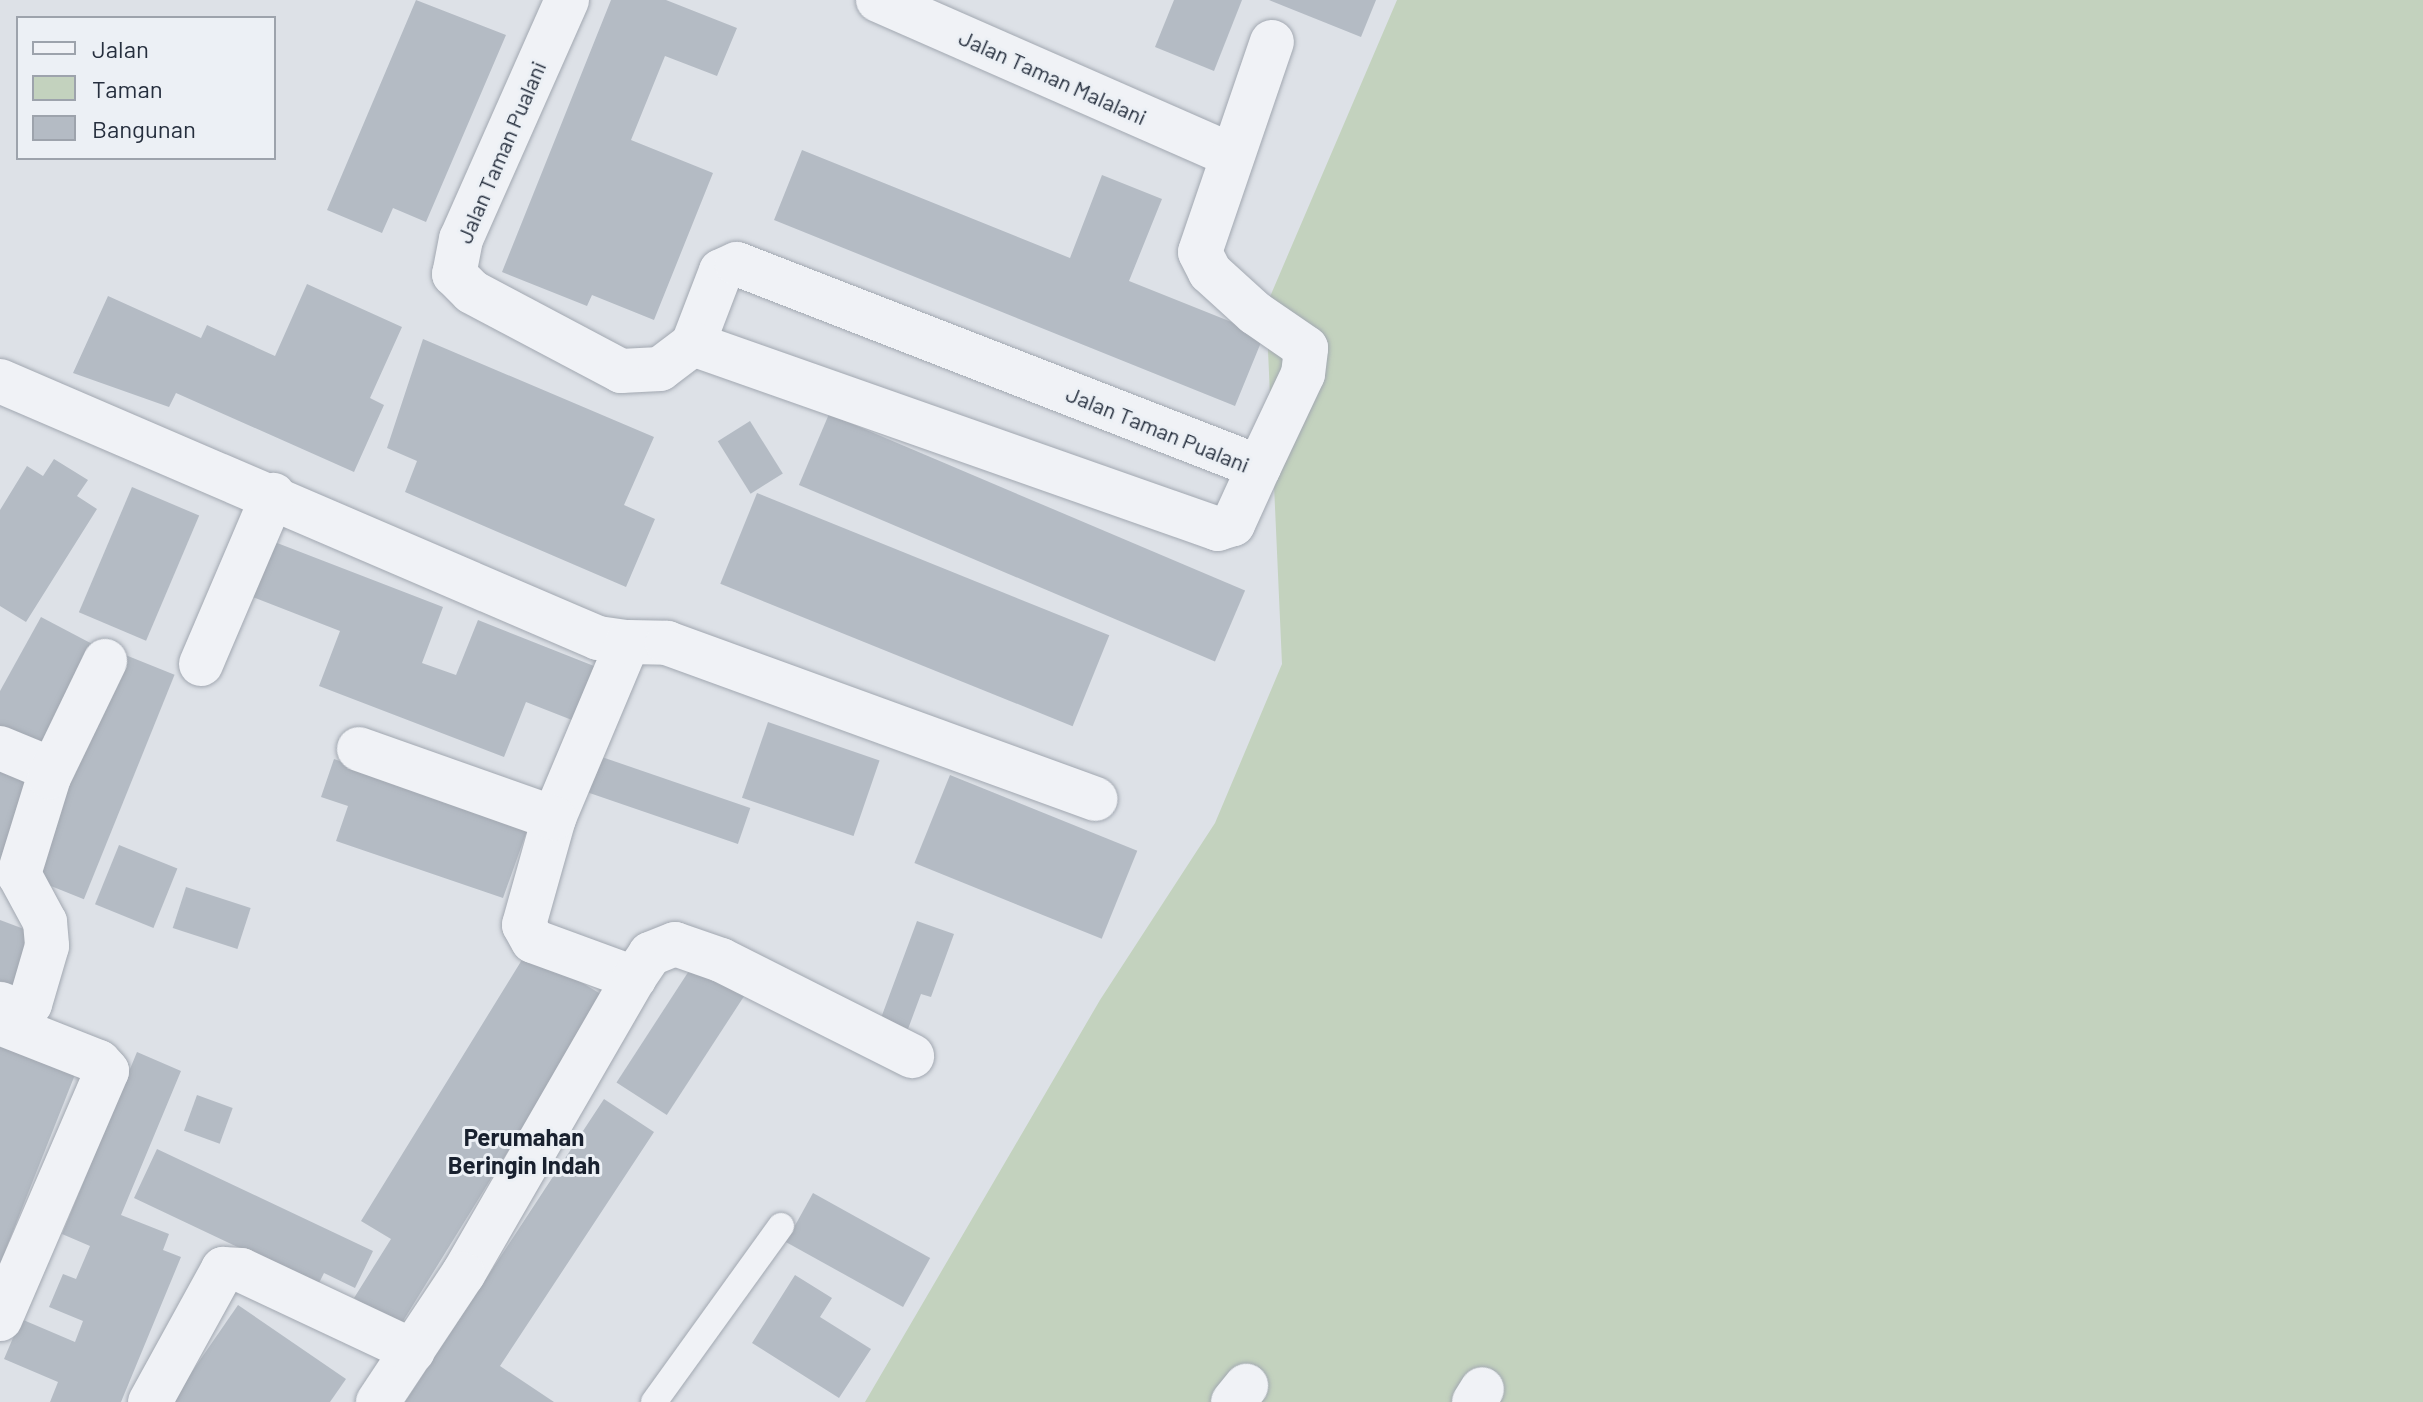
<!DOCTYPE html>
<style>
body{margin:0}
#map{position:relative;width:2423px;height:1402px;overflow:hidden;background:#dde1e7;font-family:Barlow,sans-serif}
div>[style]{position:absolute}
.green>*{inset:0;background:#c3d2be}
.building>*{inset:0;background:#b4bbc4;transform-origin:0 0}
.roads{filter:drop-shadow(0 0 2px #a2a8b1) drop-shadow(0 0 2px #a2a8b1)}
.service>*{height:26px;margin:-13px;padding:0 13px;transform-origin:13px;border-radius:13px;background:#f0f2f6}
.minor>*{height:44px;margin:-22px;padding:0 22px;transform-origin:22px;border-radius:22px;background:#f0f2f6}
span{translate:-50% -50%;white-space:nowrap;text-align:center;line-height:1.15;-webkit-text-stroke:6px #ecf0f5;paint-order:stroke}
.street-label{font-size:22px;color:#262f3e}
.neighbourhood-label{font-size:24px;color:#19212f;font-weight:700}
.legend{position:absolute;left:16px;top:16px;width:260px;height:144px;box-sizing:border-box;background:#ecf0f5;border:2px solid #9da3ac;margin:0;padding:10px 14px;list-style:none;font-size:24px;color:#262f3e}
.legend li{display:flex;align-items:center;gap:16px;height:40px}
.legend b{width:40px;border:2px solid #9da3ac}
</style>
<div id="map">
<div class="green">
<i style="clip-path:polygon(1397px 0,2423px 0,2423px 1402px,865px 1402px,1100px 1000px,1215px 823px,1282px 664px,1266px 306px)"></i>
</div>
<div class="building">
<i style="clip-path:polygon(416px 0,506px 35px,426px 222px,393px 208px,382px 233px,327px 210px)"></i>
<i style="clip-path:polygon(611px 0,666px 0,737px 28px,717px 76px,665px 56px,631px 140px,713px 173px,654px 320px,592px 295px,587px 306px,502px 272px)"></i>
<i style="clip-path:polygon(1174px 0,1242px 0,1214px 71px,1155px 47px)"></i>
<i style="clip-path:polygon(1269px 0,1376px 0,1361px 37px)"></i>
<i style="clip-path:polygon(802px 150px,1070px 258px,1102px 175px,1162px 199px,1129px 281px,1264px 335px,1235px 406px,774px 220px)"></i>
<i style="clip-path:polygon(307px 284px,402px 327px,370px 398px,384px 405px,354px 472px,176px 393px,169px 407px,73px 373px,108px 296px,201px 338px,207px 325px,275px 356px)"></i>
<i style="clip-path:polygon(423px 339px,654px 437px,624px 505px,655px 519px,626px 587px,405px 492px,417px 461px,387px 448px)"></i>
<i style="left:829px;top:414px;width:452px;height:77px;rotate:23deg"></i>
<i style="left:750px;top:421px;width:62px;height:38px;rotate:58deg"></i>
<i style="clip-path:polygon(54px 459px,88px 480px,77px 496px,97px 509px,26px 622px,0 606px,0 510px,27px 466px,43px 476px)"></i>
<i style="left:132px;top:487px;width:73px;height:136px;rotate:23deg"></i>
<i style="left:757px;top:493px;width:380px;height:98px;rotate:22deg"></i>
<i style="clip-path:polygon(259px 536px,443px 607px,422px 663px,456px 675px,478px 620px,599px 668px,577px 722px,526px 702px,504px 757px,319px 686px,340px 631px,237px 591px)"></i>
<i style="clip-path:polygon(41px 617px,98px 647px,42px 750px,0 727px,0 691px)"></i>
<i style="left:118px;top:652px;width:61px;height:242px;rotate:22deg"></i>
<i style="left:768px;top:722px;width:118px;height:80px;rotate:19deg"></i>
<i style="clip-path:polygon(0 756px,37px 770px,0 868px)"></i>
<i style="left:599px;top:756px;width:160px;height:38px;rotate:19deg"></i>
<i style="clip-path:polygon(334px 759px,529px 825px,503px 898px,336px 841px,348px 806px,321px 797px)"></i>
<i style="left:950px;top:775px;width:202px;height:95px;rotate:22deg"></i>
<i style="left:119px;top:845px;width:63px;height:64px;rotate:22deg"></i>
<i style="left:186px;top:887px;width:68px;height:43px;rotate:18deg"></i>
<i style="clip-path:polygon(0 920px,32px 932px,13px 985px,0 981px)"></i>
<i style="clip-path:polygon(917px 921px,954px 934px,931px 997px,921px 994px,908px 1029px,881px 1018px)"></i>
<i style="clip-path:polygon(528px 950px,604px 996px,400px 1326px,354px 1298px,391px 1239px,361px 1221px)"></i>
<i style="left:696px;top:960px;width:60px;height:146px;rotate:33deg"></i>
<i style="clip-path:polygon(0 1036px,78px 1067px,0 1264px)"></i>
<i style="clip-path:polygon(137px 1052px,181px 1071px,121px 1215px,169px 1234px,163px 1250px,181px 1257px,121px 1402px,50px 1402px,58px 1382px,4px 1359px,21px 1319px,75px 1342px,83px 1321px,49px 1307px,63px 1274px,76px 1279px,90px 1246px,62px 1234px)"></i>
<i style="left:197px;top:1095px;width:38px;height:38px;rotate:20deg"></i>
<i style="clip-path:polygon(604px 1099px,654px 1132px,500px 1366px,554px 1402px,405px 1402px)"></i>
<i style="clip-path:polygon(157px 1149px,373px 1251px,355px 1288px,324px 1273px,318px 1285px,134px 1198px)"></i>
<i style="left:813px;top:1193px;width:134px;height:56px;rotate:29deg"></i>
<i style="clip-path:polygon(795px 1275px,832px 1298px,820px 1317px,871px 1349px,839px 1398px,752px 1343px)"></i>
<i style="clip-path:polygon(238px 1305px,346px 1379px,330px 1402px,171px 1402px)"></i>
</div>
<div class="roads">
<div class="service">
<i style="left:654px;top:1402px;width:217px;rotate:-54.2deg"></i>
</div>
<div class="minor">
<i style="left:567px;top:0;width:261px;rotate:113.9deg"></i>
<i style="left:461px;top:239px;width:36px;rotate:101deg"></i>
<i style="left:454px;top:274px;width:25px;rotate:45deg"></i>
<i style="left:472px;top:292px;width:169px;rotate:27.9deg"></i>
<i style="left:621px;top:371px;width:39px;rotate:-3deg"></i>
<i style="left:660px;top:369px;width:41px;rotate:-37.1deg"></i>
<i style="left:693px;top:344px;width:78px;rotate:-69deg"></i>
<i style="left:721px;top:271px;width:17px;rotate:-24deg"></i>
<i style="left:737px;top:264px;width:560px;rotate:21.25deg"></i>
<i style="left:1259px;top:467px;width:63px;rotate:114.5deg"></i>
<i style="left:1233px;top:524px;width:16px;rotate:162deg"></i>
<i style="left:1218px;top:529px;width:557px;rotate:-160.59deg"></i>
<i style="left:878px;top:0;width:383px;rotate:23.7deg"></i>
<i style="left:0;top:381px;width:651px;rotate:23.26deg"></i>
<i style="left:598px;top:638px;width:30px;rotate:8deg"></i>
<i style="left:628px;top:642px;width:191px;rotate:112.8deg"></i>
<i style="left:554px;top:818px;width:111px;rotate:105.7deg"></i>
<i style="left:524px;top:925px;width:18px;rotate:61deg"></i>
<i style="left:533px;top:941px;width:108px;rotate:20.1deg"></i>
<i style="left:634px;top:978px;width:342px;rotate:120deg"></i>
<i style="left:463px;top:1274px;width:154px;rotate:123.6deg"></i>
<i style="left:1259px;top:467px;width:103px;rotate:-64.7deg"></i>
<i style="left:1303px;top:374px;width:26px;rotate:-83deg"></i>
<i style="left:1306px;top:348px;width:62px;rotate:-145.5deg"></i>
<i style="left:1255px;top:313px;width:61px;rotate:-137.7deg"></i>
<i style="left:1210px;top:272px;width:22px;rotate:-117deg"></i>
<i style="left:1200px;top:252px;width:222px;rotate:-71.1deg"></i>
<i style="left:628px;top:642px;width:39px;rotate:1deg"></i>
<i style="left:667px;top:643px;width:456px;rotate:20deg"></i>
<i style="left:201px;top:664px;width:184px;rotate:-66.9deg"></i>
<i style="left:0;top:748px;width:44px;rotate:22.5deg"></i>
<i style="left:41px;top:765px;width:14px;rotate:56deg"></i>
<i style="left:49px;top:777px;width:102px;rotate:107.2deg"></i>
<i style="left:19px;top:874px;width:55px;rotate:61.6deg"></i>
<i style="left:45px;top:922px;width:24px;rotate:85deg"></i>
<i style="left:47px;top:946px;width:60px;rotate:106.3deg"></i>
<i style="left:30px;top:1004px;width:15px;rotate:157deg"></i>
<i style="left:16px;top:1010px;width:17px;rotate:-159deg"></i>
<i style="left:359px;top:749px;width:207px;rotate:19.5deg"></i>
<i style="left:49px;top:777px;width:129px;rotate:-64.2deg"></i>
<i style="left:634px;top:978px;width:29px;rotate:-56deg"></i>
<i style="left:650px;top:954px;width:27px;rotate:-22deg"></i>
<i style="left:675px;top:944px;width:49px;rotate:19.2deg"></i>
<i style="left:721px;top:960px;width:214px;rotate:26.7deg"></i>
<i style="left:0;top:1023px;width:106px;rotate:21.5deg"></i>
<i style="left:99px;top:1062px;width:12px;rotate:48deg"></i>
<i style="left:107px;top:1071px;width:270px;rotate:113.3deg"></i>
<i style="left:150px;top:1402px;width:152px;rotate:-61.2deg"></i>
<i style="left:223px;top:1269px;width:18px;rotate:3deg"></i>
<i style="left:241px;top:1270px;width:190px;rotate:25.2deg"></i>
<i style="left:1233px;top:1402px;width:21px;rotate:-51deg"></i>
<i style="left:1474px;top:1402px;width:15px;rotate:-58deg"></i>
</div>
</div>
<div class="street-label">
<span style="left:1053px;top:77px;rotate:24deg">Jalan Taman Malalani</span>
<span style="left:501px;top:152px;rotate:-67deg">Jalan Taman Pualani</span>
<span style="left:1158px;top:429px;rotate:22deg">Jalan Taman Pualani</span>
</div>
<div class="neighbourhood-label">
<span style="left:524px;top:1151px">Perumahan<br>Beringin Indah</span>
</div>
<ul class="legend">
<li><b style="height:10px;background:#f0f2f6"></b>Jalan</li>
<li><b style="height:22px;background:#c3d2be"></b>Taman</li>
<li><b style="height:22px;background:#b4bbc4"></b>Bangunan</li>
</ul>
</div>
